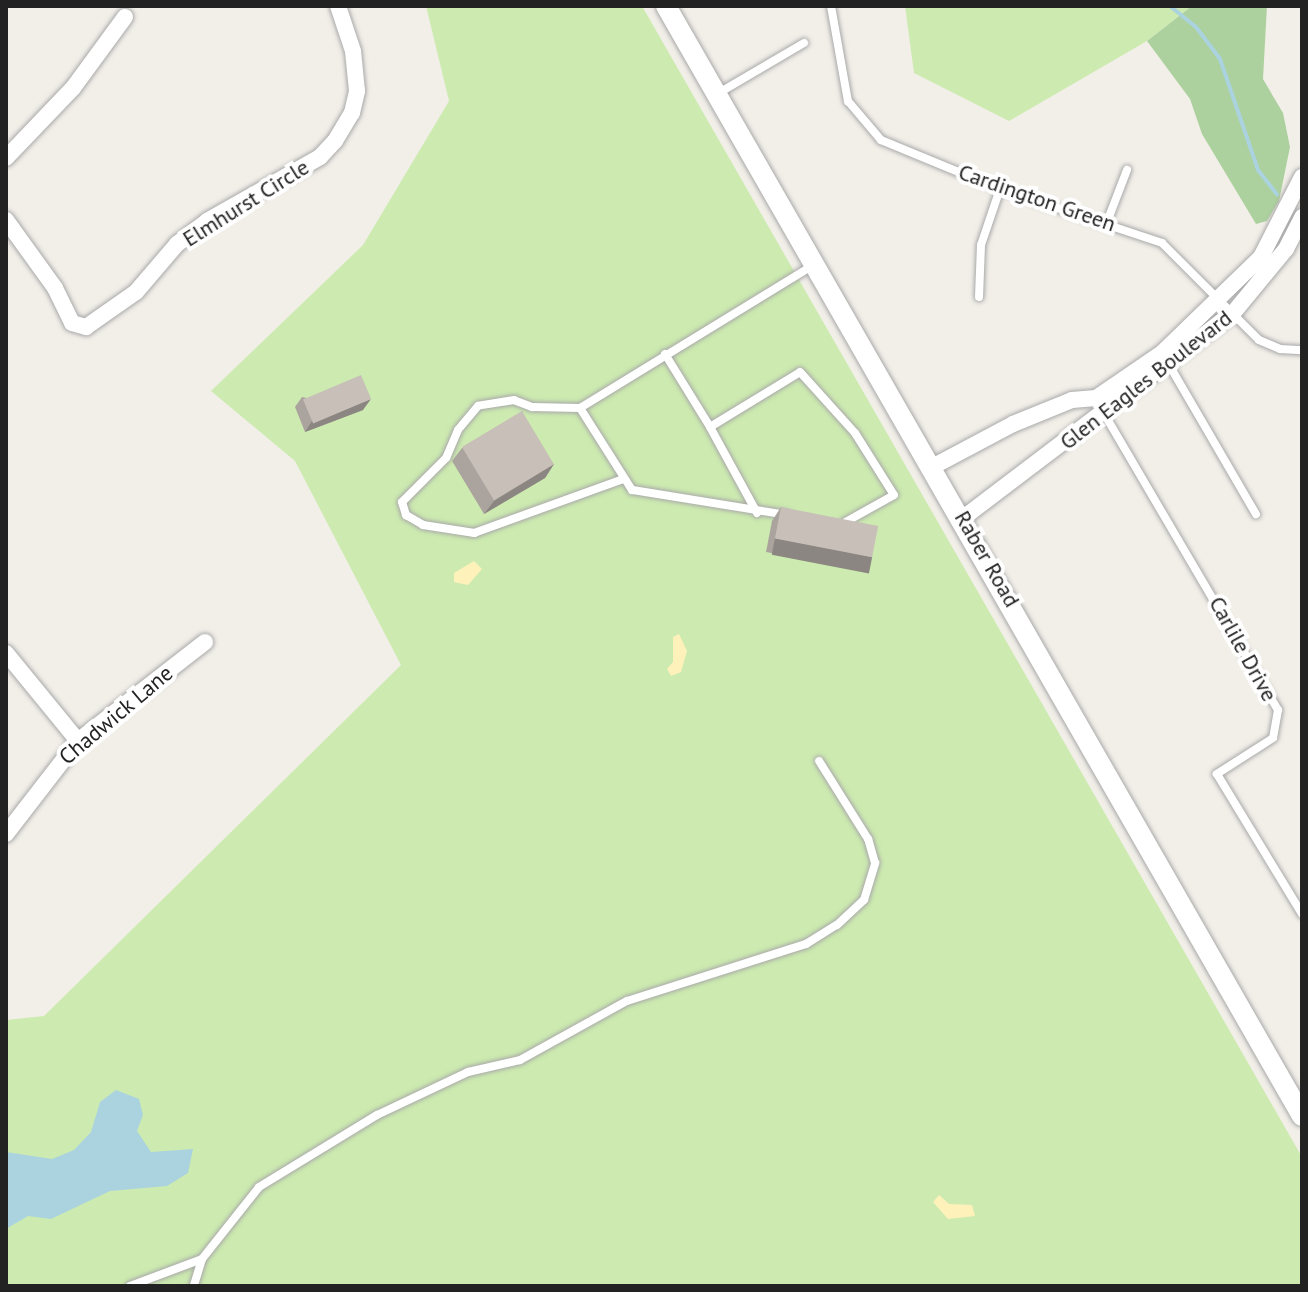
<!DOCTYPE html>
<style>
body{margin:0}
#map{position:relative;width:1308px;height:1292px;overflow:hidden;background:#f2efe9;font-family:"PT Sans",sans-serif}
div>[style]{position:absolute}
.grass>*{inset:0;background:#cdebb0}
.forest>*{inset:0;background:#add19e}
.sand>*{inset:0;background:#fff1ba}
.water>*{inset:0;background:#aad3df}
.stream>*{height:4px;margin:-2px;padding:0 2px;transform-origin:2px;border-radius:2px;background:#aad3df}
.roads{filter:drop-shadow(0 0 2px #a9a9a9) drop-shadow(0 0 2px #a9a9a9)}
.service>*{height:8px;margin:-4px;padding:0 4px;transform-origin:4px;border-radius:4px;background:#fff}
.minor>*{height:16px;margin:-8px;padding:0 8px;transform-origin:8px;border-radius:8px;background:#fff}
.tertiary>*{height:20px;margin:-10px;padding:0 10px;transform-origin:10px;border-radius:10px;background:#fff}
.wall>*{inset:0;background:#aba49e}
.shaded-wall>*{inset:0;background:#8b8681;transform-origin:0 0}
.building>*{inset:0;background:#c7bfb8;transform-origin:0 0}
span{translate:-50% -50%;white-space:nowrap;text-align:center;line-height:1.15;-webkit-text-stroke:8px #fff;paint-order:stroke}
.street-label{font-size:22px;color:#222}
.frame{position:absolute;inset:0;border:8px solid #222;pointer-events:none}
</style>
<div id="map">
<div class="grass">
<i style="clip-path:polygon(426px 6px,642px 6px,1302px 1157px,1302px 1286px,6px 1286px,6px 1020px,44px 1016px,401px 665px,295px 461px,211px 391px,363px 245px,449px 101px)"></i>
<i style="clip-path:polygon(905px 6px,1192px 6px,1147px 41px,1009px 121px,914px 73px)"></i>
</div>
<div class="forest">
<i style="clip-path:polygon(1192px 6px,1267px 6px,1263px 79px,1283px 113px,1290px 147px,1279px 201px,1267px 221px,1256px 224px,1202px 134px,1190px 99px,1147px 41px)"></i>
</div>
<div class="sand">
<i style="clip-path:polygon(474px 561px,482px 569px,468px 585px,454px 582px,454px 573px)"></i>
<i style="clip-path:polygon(679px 634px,687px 651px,681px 672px,671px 676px,667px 669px,673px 662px,673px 637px)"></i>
<i style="clip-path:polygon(939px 1195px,949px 1204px,972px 1205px,975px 1216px,948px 1219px,933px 1202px)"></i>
</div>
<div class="water">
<i style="clip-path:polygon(116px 1090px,139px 1099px,143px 1115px,137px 1131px,151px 1152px,193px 1149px,188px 1173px,167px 1186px,110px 1191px,51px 1219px,28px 1216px,6px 1229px,6px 1152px,52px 1159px,74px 1150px,91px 1132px,100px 1102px)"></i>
</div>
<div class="stream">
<i style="left:1170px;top:6px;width:33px;rotate:39deg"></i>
<i style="left:1196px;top:27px;width:40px;rotate:53deg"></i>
<i style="left:1220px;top:59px;width:117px;rotate:71.1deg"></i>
<i style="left:1258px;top:170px;width:31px;rotate:52deg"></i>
</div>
<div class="roads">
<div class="service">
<i style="left:831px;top:6px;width:97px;rotate:79.9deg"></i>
<i style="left:848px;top:101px;width:51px;rotate:49.8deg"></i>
<i style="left:881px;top:140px;width:129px;rotate:22.4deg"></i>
<i style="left:1000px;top:189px;width:171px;rotate:18.4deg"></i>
<i style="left:1162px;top:243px;width:137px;rotate:45deg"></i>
<i style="left:1259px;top:340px;width:23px;rotate:23deg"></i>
<i style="left:1280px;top:349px;width:22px;rotate:3deg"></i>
<i style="left:717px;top:94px;width:101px;rotate:-30.4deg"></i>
<i style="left:1107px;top:222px;width:56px;rotate:-69deg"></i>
<i style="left:979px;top:297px;width:52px;rotate:-87.8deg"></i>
<i style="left:981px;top:245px;width:59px;rotate:-71.3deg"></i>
<i style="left:665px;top:354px;width:86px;rotate:58.3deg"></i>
<i style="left:710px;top:427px;width:105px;rotate:-31.4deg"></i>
<i style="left:800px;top:372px;width:82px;rotate:48deg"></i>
<i style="left:855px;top:433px;width:73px;rotate:57.8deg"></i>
<i style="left:894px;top:495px;width:57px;rotate:150.8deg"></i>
<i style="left:1168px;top:363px;width:175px;rotate:59.8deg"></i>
<i style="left:580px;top:408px;width:48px;rotate:-178.8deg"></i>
<i style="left:532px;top:407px;width:19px;rotate:-159deg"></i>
<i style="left:514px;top:400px;width:36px;rotate:171deg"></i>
<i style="left:478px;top:406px;width:31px;rotate:130deg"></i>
<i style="left:458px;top:430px;width:30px;rotate:113deg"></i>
<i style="left:446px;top:458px;width:62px;rotate:135deg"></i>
<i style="left:402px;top:502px;width:14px;rotate:73deg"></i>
<i style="left:406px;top:515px;width:20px;rotate:30deg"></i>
<i style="left:423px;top:525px;width:52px;rotate:8.9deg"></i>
<i style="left:474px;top:533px;width:158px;rotate:-19.9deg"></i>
<i style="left:1102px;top:410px;width:348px;rotate:59.6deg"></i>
<i style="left:1278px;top:710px;width:28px;rotate:100deg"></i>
<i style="left:1273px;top:738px;width:67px;rotate:147.3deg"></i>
<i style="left:1217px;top:774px;width:164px;rotate:58.7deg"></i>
<i style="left:710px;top:427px;width:98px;rotate:61.3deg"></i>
<i style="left:787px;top:515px;width:157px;rotate:-170.8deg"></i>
<i style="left:632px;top:490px;width:97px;rotate:-122.4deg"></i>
<i style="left:580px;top:408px;width:272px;rotate:-31.5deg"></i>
<i style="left:202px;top:1259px;width:92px;rotate:-51.6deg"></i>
<i style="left:259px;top:1187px;width:138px;rotate:-31.4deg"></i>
<i style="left:377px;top:1115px;width:101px;rotate:-25.3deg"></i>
<i style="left:468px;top:1072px;width:53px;rotate:-13deg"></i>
<i style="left:520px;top:1060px;width:122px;rotate:-28.9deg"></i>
<i style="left:627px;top:1001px;width:188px;rotate:-17.7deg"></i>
<i style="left:806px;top:944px;width:36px;rotate:-32deg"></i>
<i style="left:837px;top:925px;width:37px;rotate:-43deg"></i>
<i style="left:864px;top:900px;width:39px;rotate:-73deg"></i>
<i style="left:875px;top:863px;width:25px;rotate:-106deg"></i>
<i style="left:868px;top:839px;width:92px;rotate:-122.1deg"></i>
<i style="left:130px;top:1286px;width:77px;rotate:-20.6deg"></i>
<i style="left:202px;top:1259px;width:28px;rotate:107deg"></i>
</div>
<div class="minor">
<i style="left:6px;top:158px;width:97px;rotate:-46.3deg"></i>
<i style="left:73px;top:88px;width:88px;rotate:-53.8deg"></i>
<i style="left:6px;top:220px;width:84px;rotate:54.2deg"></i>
<i style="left:55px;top:288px;width:39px;rotate:64deg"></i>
<i style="left:72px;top:323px;width:15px;rotate:16deg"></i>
<i style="left:86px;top:327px;width:61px;rotate:-35deg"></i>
<i style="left:136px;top:292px;width:63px;rotate:-49.5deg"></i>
<i style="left:177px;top:244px;width:38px;rotate:-37deg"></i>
<i style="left:207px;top:221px;width:130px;rotate:-29.5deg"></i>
<i style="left:320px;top:157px;width:22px;rotate:-47deg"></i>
<i style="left:335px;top:141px;width:33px;rotate:-59deg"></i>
<i style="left:352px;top:113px;width:23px;rotate:-77deg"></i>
<i style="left:357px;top:91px;width:40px;rotate:-95.7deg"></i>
<i style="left:353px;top:51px;width:47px;rotate:-108.4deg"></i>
<i style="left:934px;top:466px;width:89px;rotate:-28deg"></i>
<i style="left:1013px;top:424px;width:64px;rotate:-22.1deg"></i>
<i style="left:1072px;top:400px;width:24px;rotate:-5deg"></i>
<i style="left:1096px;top:398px;width:80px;rotate:-34.3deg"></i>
<i style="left:1162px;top:353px;width:138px;rotate:-44.1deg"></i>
<i style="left:1261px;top:257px;width:90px;rotate:-62.9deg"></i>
<i style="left:963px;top:518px;width:340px;rotate:-37.2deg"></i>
<i style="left:1234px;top:312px;width:82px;rotate:-50.5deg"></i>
<i style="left:1286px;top:249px;width:36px;rotate:-63deg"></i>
<i style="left:6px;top:653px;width:114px;rotate:50.7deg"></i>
<i style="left:6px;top:834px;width:118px;rotate:-52.3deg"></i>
<i style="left:78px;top:741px;width:161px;rotate:-37.9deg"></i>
</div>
<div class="tertiary">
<i style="left:666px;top:6px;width:1279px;rotate:60.19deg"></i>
</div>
</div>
<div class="wall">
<i style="clip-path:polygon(302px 397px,363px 410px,305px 432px,295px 407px)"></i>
<i style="clip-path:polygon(462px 448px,554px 464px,545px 478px,484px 514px,452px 461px)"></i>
<i style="clip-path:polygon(781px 507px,872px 557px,863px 571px,766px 552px,772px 521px)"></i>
</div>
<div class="shaded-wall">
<i style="clip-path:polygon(371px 399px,363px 410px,305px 432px,312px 421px)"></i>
<i style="clip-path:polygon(554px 464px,545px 478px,484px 514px,494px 501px)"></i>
<i style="left:775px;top:538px;width:99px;height:17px;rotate:11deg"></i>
</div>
<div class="building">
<i style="left:361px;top:375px;width:26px;height:63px;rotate:67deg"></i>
<i style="left:522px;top:411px;width:62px;height:70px;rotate:59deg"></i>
<i style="left:781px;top:507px;width:99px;height:32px;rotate:11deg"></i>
</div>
<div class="street-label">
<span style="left:1037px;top:198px;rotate:19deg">Cardington Green</span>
<span style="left:246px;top:203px;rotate:-32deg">Elmhurst Circle</span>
<span style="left:1146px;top:380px;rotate:-38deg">Glen Eagles Boulevard</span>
<span style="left:987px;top:559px;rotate:60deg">Raber Road</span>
<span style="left:1243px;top:649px;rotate:61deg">Carlile Drive</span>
<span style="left:116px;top:715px;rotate:-40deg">Chadwick Lane</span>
</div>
<div class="frame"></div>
</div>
